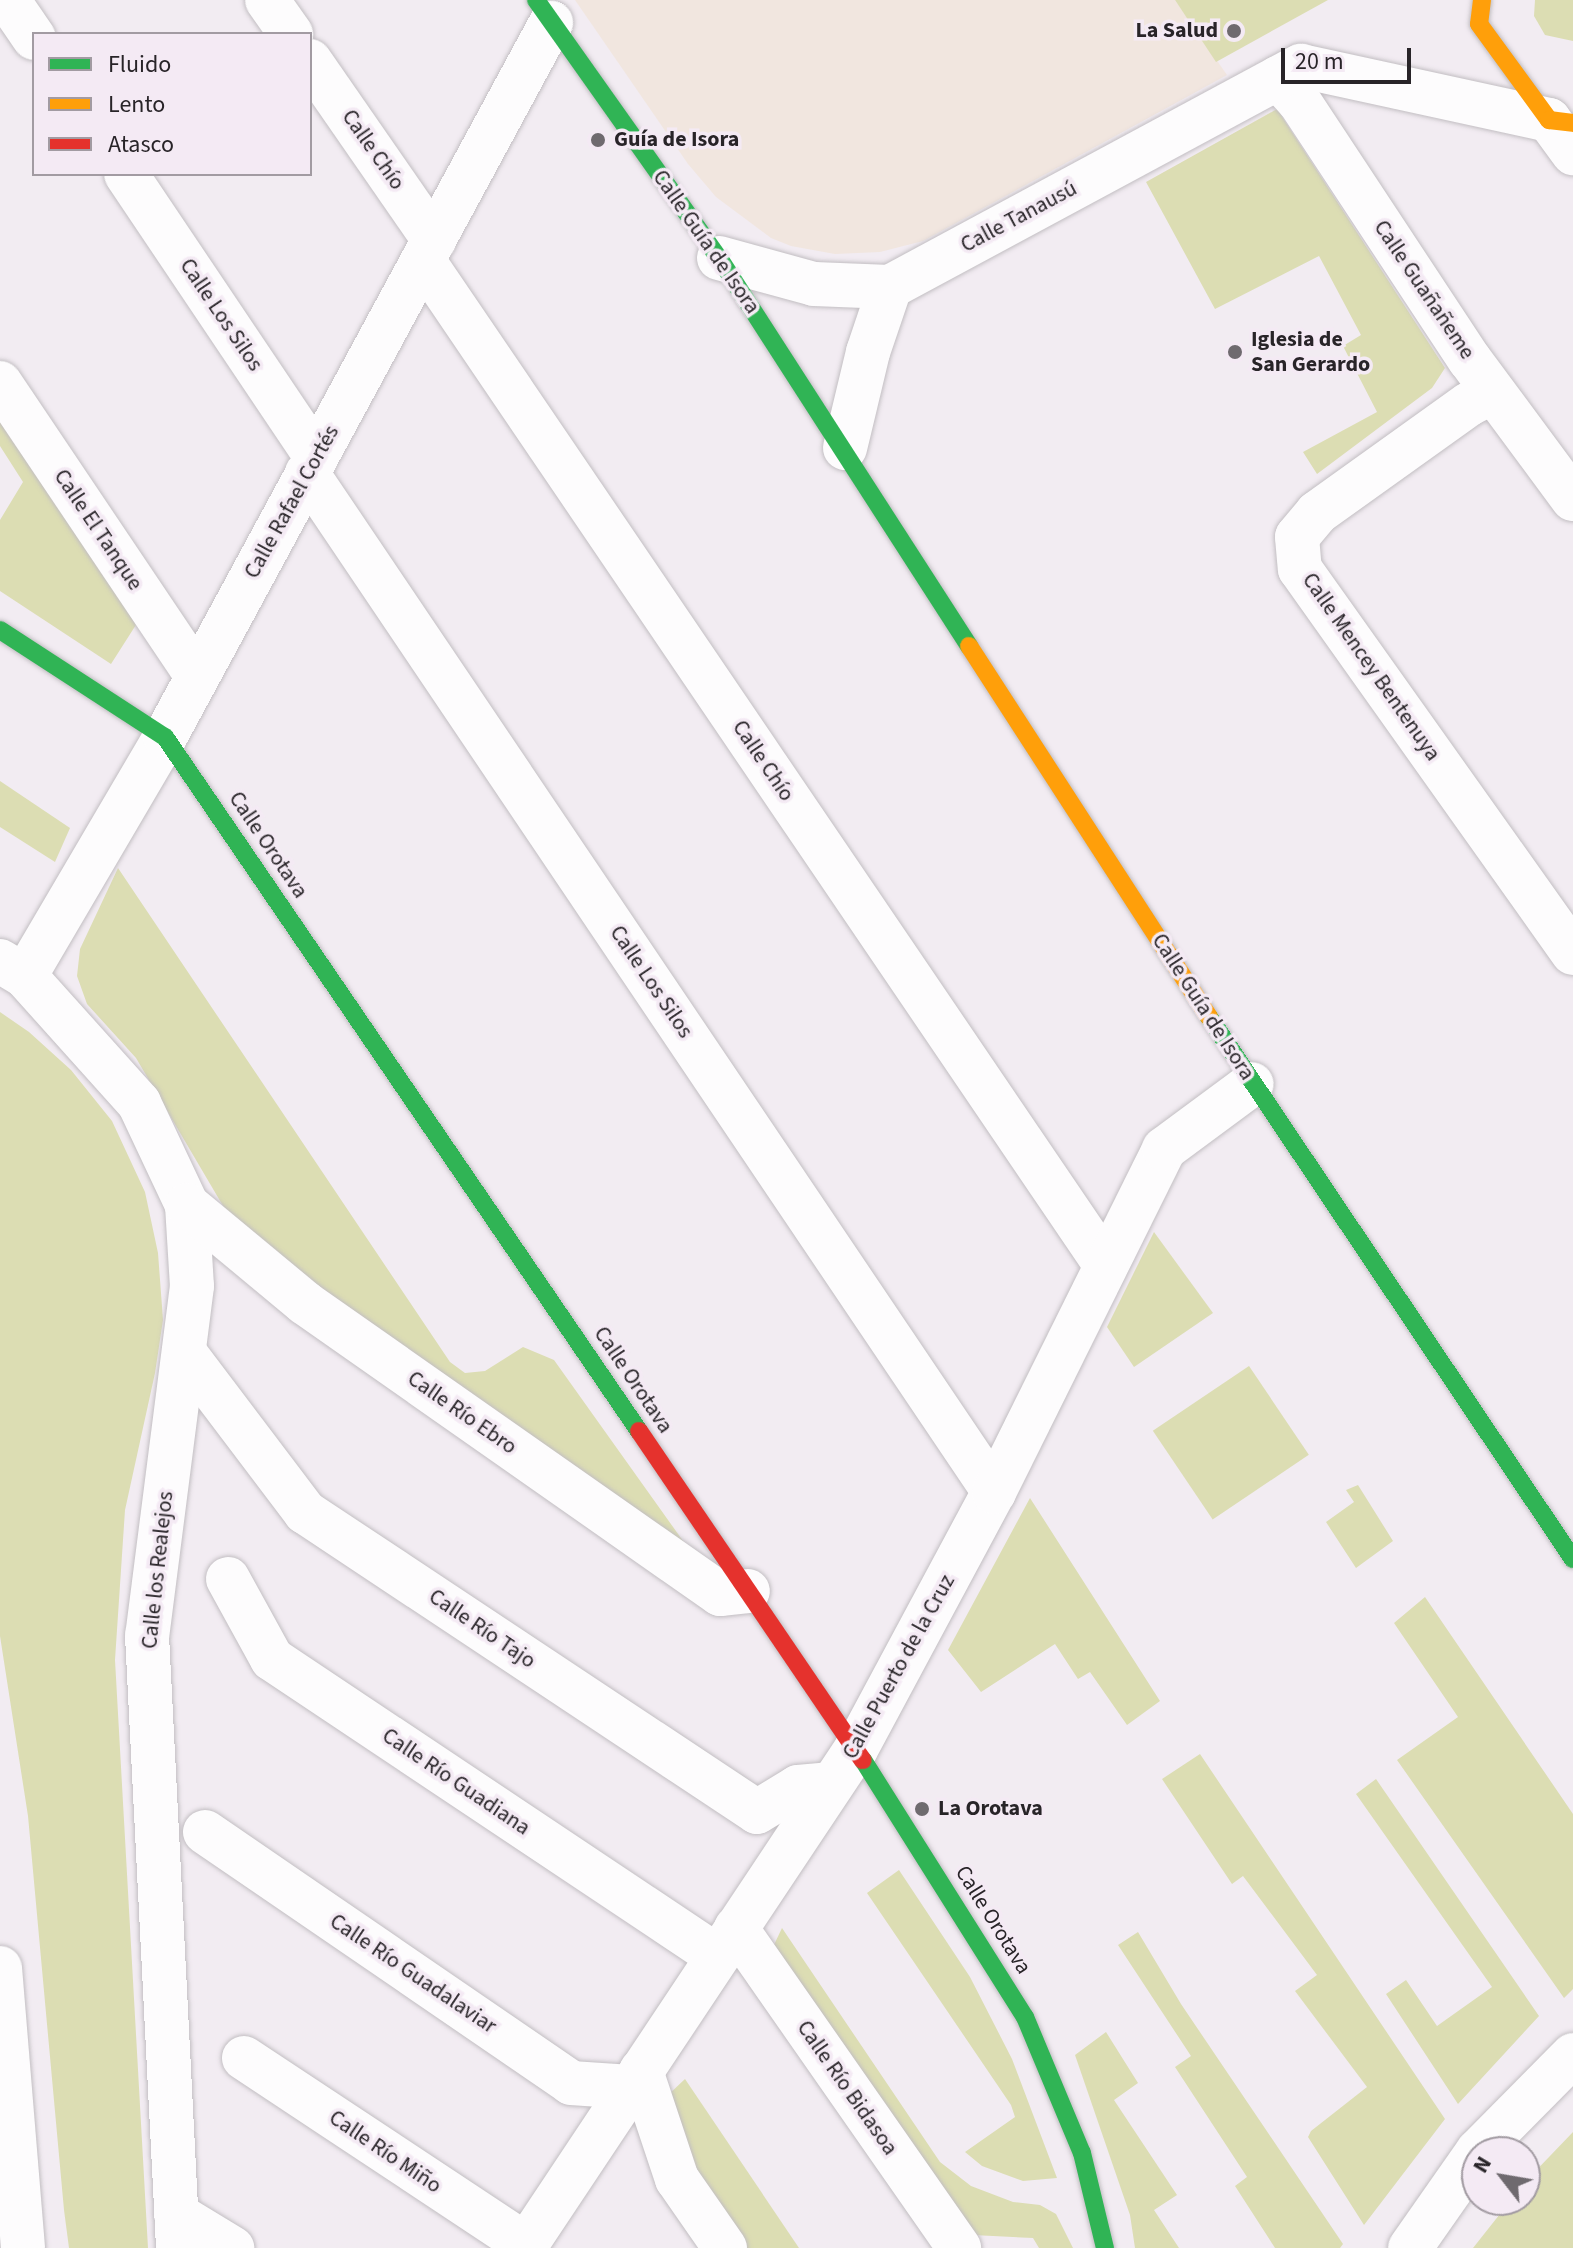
<!DOCTYPE html>
<meta charset="utf-8">
<style>
body{margin:0}
#map{position:relative;width:1573px;height:2248px;overflow:hidden;background:#f2ecf2;font-family:"Source Sans 3",sans-serif}
div>[style]{position:absolute}
.education>*{inset:0;background:#f1e6df}
.green>*{inset:0;background:#dcddb3;transform-origin:0 0}
.roads{filter:drop-shadow(0 0 2px #c2bec2) drop-shadow(0 0 2px #c2bec2)}
.street>*{height:44px;margin:-22px;padding:0 22px;transform-origin:22px;border-radius:22px;background:#fdfcfd}
.fast>*{height:18px;margin:-9px;padding:0 9px;transform-origin:9px;border-radius:9px;background:#30b455}
.slow>*{height:18px;margin:-9px;padding:0 9px;transform-origin:9px;border-radius:9px;background:#ff9f0a}
.jam>*{height:18px;margin:-9px;padding:0 9px;transform-origin:9px;border-radius:9px;background:#e5322d}
.dots>*{width:22px;height:22px;translate:-50% -50%;box-sizing:border-box;border:4px solid #f4eaf4;border-radius:50%}
span{translate:-50% -50%;white-space:nowrap;text-align:center;line-height:1.15;-webkit-text-stroke:7px #f4eaf4;paint-order:stroke}
.poi-label{font-size:22px;color:#282428;font-weight:700}
.right{translate:-100% -50%;text-align:right}
.left{translate:0 -50%;text-align:left}
.street-label{font-size:22px;color:#282428}
.legend{position:absolute;left:32px;top:32px;width:280px;height:144px;box-sizing:border-box;background:#f4eaf4;border:2px solid #a29ba2;margin:0;padding:10px 14px;list-style:none;font-size:24px;color:#282428}
.legend li{display:flex;align-items:center;gap:16px;height:40px}
.legend b{width:40px;border:2px solid #a29ba2}
.north{position:absolute;left:1461px;top:2136px;width:80px;height:80px;box-sizing:border-box;background:#f4eaf4;border:2px solid #a29ba2;border-radius:50%;rotate:301deg;font-size:22px;font-weight:700;line-height:32px;text-align:center;color:#282428}
.north::after{content:'';display:block;margin:auto;width:28px;height:36px;background:#6f6a6f;clip-path:polygon(50% 0,100% 100%,50% 72%,0 100%)}
.scale{position:absolute;left:1281px;top:48px;width:130px;height:36px;box-sizing:border-box;border:4px solid #282428;border-top:0;padding-left:10px;font-size:24px;line-height:28px;white-space:nowrap;color:#282428;-webkit-text-stroke:6px #f4eaf4;paint-order:stroke}
</style>
<div id="map">
<div class="education">
<i style="clip-path:polygon(575px 0,1175px 0,1227px 75px,923px 241px,880px 252px,835px 254px,791px 246px,771px 238px,716px 197px,688px 164px)"></i>
</div>
<div class="green">
<i style="clip-path:polygon(1175px 0,1328px 0,1216px 62px)"></i>
<i style="clip-path:polygon(1535px 0,1573px 0,1573px 41px,1545px 35px,1534px 16px)"></i>
<i style="clip-path:polygon(1277px 109px,1445px 368px,1432px 388px,1317px 474px,1303px 452px,1377px 412px,1343px 346px,1361px 335px,1319px 256px,1215px 309px,1146px 182px)"></i>
<i style="clip-path:polygon(0 406px,141px 617px,111px 664px,0 591px,0 520px,23px 482px,0 446px)"></i>
<i style="clip-path:polygon(0 781px,70px 828px,55px 862px,0 827px)"></i>
<i style="clip-path:polygon(118px 868px,450px 1362px,465px 1373px,485px 1371px,523px 1347px,554px 1360px,698px 1562px,256px 1262px,136px 1058px,87px 1004px,77px 976px,80px 949px)"></i>
<i style="clip-path:polygon(0 1012px,29px 1032px,71px 1070px,112px 1121px,145px 1192px,158px 1253px,163px 1320px,155px 1373px,125px 1510px,115px 1660px,148px 2248px,69px 2248px,64px 2210px,28px 1816px,0 1636px)"></i>
<i style="clip-path:polygon(1154px 1232px,1213px 1313px,1134px 1367px,1107px 1327px)"></i>
<i style="left:1249px;top:1366px;width:107px;height:116px;rotate:56deg"></i>
<i style="clip-path:polygon(1358px 1485px,1393px 1541px,1356px 1568px,1326px 1522px,1354px 1502px,1346px 1490px)"></i>
<i style="clip-path:polygon(1030px 1498px,1160px 1701px,1127px 1725px,1090px 1672px,1078px 1679px,1055px 1644px,981px 1692px,948px 1650px)"></i>
<i style="clip-path:polygon(1425px 1597px,1573px 1814px,1573px 1989px,1564px 1998px,1397px 1760px,1458px 1717px,1394px 1623px)"></i>
<i style="clip-path:polygon(1200px 1754px,1445px 2119px,1364px 2225px,1308px 2137px,1311px 2131px,1367px 2087px,1295px 1991px,1317px 1975px,1243px 1876px,1232px 1884px,1162px 1779px)"></i>
<i style="clip-path:polygon(1376px 1779px,1539px 2016px,1458px 2104px,1386px 1994px,1406px 1980px,1437px 2026px,1492px 1987px,1356px 1794px)"></i>
<i style="clip-path:polygon(899px 1870px,970px 1977px,1012px 2059px,1057px 2178px,1023px 2181px,982px 2166px,965px 2152px,1015px 2117px,1011px 2105px,867px 1893px)"></i>
<i style="clip-path:polygon(782px 1928px,940px 2162px,971px 2186px,1013px 2202px,1040px 2205px,1056px 2214px,1073px 2248px,1039px 2248px,1033px 2238px,973px 2235px,772px 1949px)"></i>
<i style="clip-path:polygon(1138px 1932px,1181px 2004px,1343px 2244px,1340px 2248px,1275px 2248px,1235px 2186px,1247px 2177px,1175px 2067px,1191px 2056px,1118px 1945px)"></i>
<i style="clip-path:polygon(1106px 2032px,1138px 2083px,1114px 2100px,1177px 2195px,1154px 2210px,1179px 2248px,1135px 2248px,1130px 2215px,1075px 2055px)"></i>
<i style="clip-path:polygon(685px 2079px,799px 2248px,736px 2248px,685px 2175px,667px 2096px)"></i>
<i style="clip-path:polygon(1573px 2132px,1573px 2248px,1473px 2248px,1511px 2200px,1525px 2200px,1525px 2182px)"></i>
</div>
<div class="roads">
<div class="street">
<i style="left:8px;top:0;width:46px;rotate:55.6deg"></i>
<i style="left:267px;top:0;width:42px;rotate:54.8deg"></i>
<i style="left:310px;top:61px;width:218px;rotate:55.3deg"></i>
<i style="left:1278px;top:78px;width:31px;rotate:48deg"></i>
<i style="left:1299px;top:101px;width:310px;rotate:56.6deg"></i>
<i style="left:1470px;top:360px;width:173px;rotate:53.5deg"></i>
<i style="left:126px;top:174px;width:341px;rotate:56.1deg"></i>
<i style="left:719px;top:258px;width:98px;rotate:15.3deg"></i>
<i style="left:814px;top:284px;width:76px;rotate:2.3deg"></i>
<i style="left:890px;top:287px;width:467px;rotate:-28.3deg"></i>
<i style="left:1301px;top:66px;width:254px;rotate:12.3deg"></i>
<i style="left:1549px;top:120px;width:41px;rotate:54deg"></i>
<i style="left:423px;top:260px;width:1212px;rotate:55.82deg"></i>
<i style="left:0;top:383px;width:353px;rotate:56.1deg"></i>
<i style="left:1493px;top:392px;width:27px;rotate:153deg"></i>
<i style="left:1469px;top:404px;width:187px;rotate:144.4deg"></i>
<i style="left:1317px;top:513px;width:31px;rotate:130deg"></i>
<i style="left:1297px;top:537px;width:32px;rotate:85deg"></i>
<i style="left:1300px;top:569px;width:471px;rotate:54.6deg"></i>
<i style="left:845px;top:448px;width:99px;rotate:-76.5deg"></i>
<i style="left:868px;top:352px;width:69px;rotate:-71.3deg"></i>
<i style="left:307px;top:473px;width:1229px;rotate:56.01deg"></i>
<i style="left:0;top:961px;width:29px;rotate:31deg"></i>
<i style="left:25px;top:976px;width:171px;rotate:48.1deg"></i>
<i style="left:139px;top:1103px;width:113px;rotate:64.8deg"></i>
<i style="left:187px;top:1205px;width:81px;rotate:86.5deg"></i>
<i style="left:192px;top:1286px;width:352px;rotate:97.3deg"></i>
<i style="left:147px;top:1635px;width:614px;rotate:87.1deg"></i>
<i style="left:25px;top:976px;width:277px;rotate:-59.6deg"></i>
<i style="left:165px;top:737px;width:812px;rotate:-61.6deg"></i>
<i style="left:187px;top:1205px;width:153px;rotate:39.7deg"></i>
<i style="left:305px;top:1303px;width:507px;rotate:35.04deg"></i>
<i style="left:720px;top:1594px;width:28px;rotate:-6deg"></i>
<i style="left:184px;top:1352px;width:201px;rotate:52.9deg"></i>
<i style="left:305px;top:1512px;width:542px;rotate:33.57deg"></i>
<i style="left:757px;top:1812px;width:48px;rotate:-31.4deg"></i>
<i style="left:798px;top:1787px;width:34px;rotate:-5deg"></i>
<i style="left:228px;top:1579px;width:91px;rotate:61.2deg"></i>
<i style="left:272px;top:1659px;width:535px;rotate:33.72deg"></i>
<i style="left:205px;top:1832px;width:444px;rotate:34.4deg"></i>
<i style="left:571px;top:2083px;width:60px;rotate:3.8deg"></i>
<i style="left:736px;top:1928px;width:390px;rotate:55.1deg"></i>
<i style="left:0;top:1968px;width:281px;rotate:85.3deg"></i>
<i style="left:244px;top:2058px;width:338px;rotate:33.5deg"></i>
<i style="left:641px;top:2071px;width:114px;rotate:71.6deg"></i>
<i style="left:677px;top:2179px;width:84px;rotate:55.2deg"></i>
<i style="left:176px;top:2214px;width:66px;rotate:31.3deg"></i>
<i style="left:524px;top:2248px;width:599px;rotate:-56.36deg"></i>
<i style="left:856px;top:1749px;width:292px;rotate:-61.8deg"></i>
<i style="left:994px;top:1492px;width:383px;rotate:-63.6deg"></i>
<i style="left:1164px;top:1149px;width:109px;rotate:-36.5deg"></i>
<i style="left:1410px;top:2248px;width:118px;rotate:-55deg"></i>
<i style="left:1478px;top:2151px;width:135px;rotate:-45.3deg"></i>
</div>
<div class="fast">
<i style="left:536px;top:0;width:316px;rotate:54.7deg"></i>
<i style="left:719px;top:258px;width:462px;rotate:57.2deg"></i>
<i style="left:0;top:630px;width:197px;rotate:33deg"></i>
<i style="left:165px;top:737px;width:840px;rotate:55.67deg"></i>
<i style="left:1209px;top:1017px;width:653px;rotate:56.12deg"></i>
<i style="left:863px;top:1760px;width:304px;rotate:57.8deg"></i>
<i style="left:1025px;top:2017px;width:147px;rotate:67.3deg"></i>
<i style="left:1082px;top:2153px;width:98px;rotate:76.4deg"></i>
</div>
<div class="slow">
<i style="left:1482px;top:0;width:24px;rotate:97deg"></i>
<i style="left:1479px;top:24px;width:119px;rotate:53.9deg"></i>
<i style="left:1549px;top:120px;width:24px;rotate:7deg"></i>
<i style="left:969px;top:646px;width:442px;rotate:57.1deg"></i>
</div>
<div class="jam">
<i style="left:639px;top:1431px;width:398px;rotate:55.8deg"></i>
</div>
</div>
<div class="dots">
<i style="left:1234px;top:31px;background:#6f6a6f"></i>
<i style="left:598px;top:140px;background:#6f6a6f"></i>
<i style="left:1235px;top:352px;background:#6f6a6f"></i>
<i style="left:922px;top:1809px;background:#6f6a6f"></i>
</div>
<div class="poi-label">
<span class="right" style="left:1218px;top:31px">La Salud</span>
<span class="left" style="left:614px;top:140px">Guía de Isora</span>
<span class="left" style="left:1251px;top:352px">Iglesia de<br>San Gerardo</span>
<span class="left" style="left:938px;top:1809px">La Orotava</span>
</div>
<div class="street-label">
<span style="left:373px;top:150px;rotate:55deg">Calle Chío</span>
<span style="left:1019px;top:217px;rotate:-28deg">Calle Tanausú</span>
<span style="left:706px;top:242px;rotate:55deg">Calle Guía de Isora</span>
<span style="left:1424px;top:290px;rotate:56deg">Calle Guañañeme</span>
<span style="left:221px;top:315px;rotate:56deg">Calle Los Silos</span>
<span style="left:292px;top:502px;rotate:-61deg">Calle Rafael Cortés</span>
<span style="left:98px;top:530px;rotate:56deg">Calle El Tanque</span>
<span style="left:1371px;top:667px;rotate:55deg">Calle Mencey Bentenuya</span>
<span style="left:763px;top:761px;rotate:56deg">Calle Chío</span>
<span style="left:268px;top:845px;rotate:56deg">Calle Orotava</span>
<span style="left:651px;top:982px;rotate:56deg">Calle Los Silos</span>
<span style="left:1203px;top:1007px;rotate:57deg">Calle Guía de Isora</span>
<span style="left:633px;top:1380px;rotate:56deg">Calle Orotava</span>
<span style="left:462px;top:1413px;rotate:35deg">Calle Río Ebro</span>
<span style="left:158px;top:1570px;rotate:-84deg">Calle los Realejos</span>
<span style="left:482px;top:1629px;rotate:34deg">Calle Río Tajo</span>
<span style="left:899px;top:1667px;rotate:-61deg">Calle Puerto de la Cruz</span>
<span style="left:456px;top:1782px;rotate:34deg">Calle Río Guadiana</span>
<span style="left:993px;top:1920px;rotate:58deg">Calle Orotava</span>
<span style="left:413px;top:1974px;rotate:34deg">Calle Río Guadalaviar</span>
<span style="left:847px;top:2088px;rotate:55deg">Calle Río Bidasoa</span>
<span style="left:385px;top:2152px;rotate:34deg">Calle Río Miño</span>
</div>
<ul class="legend">
<li><b style="height:10px;background:#30b455"></b>Fluido</li>
<li><b style="height:10px;background:#ff9f0a"></b>Lento</li>
<li><b style="height:10px;background:#e5322d"></b>Atasco</li>
</ul>
<div class="north">N</div>
<div class="scale">20 m</div>
</div>
